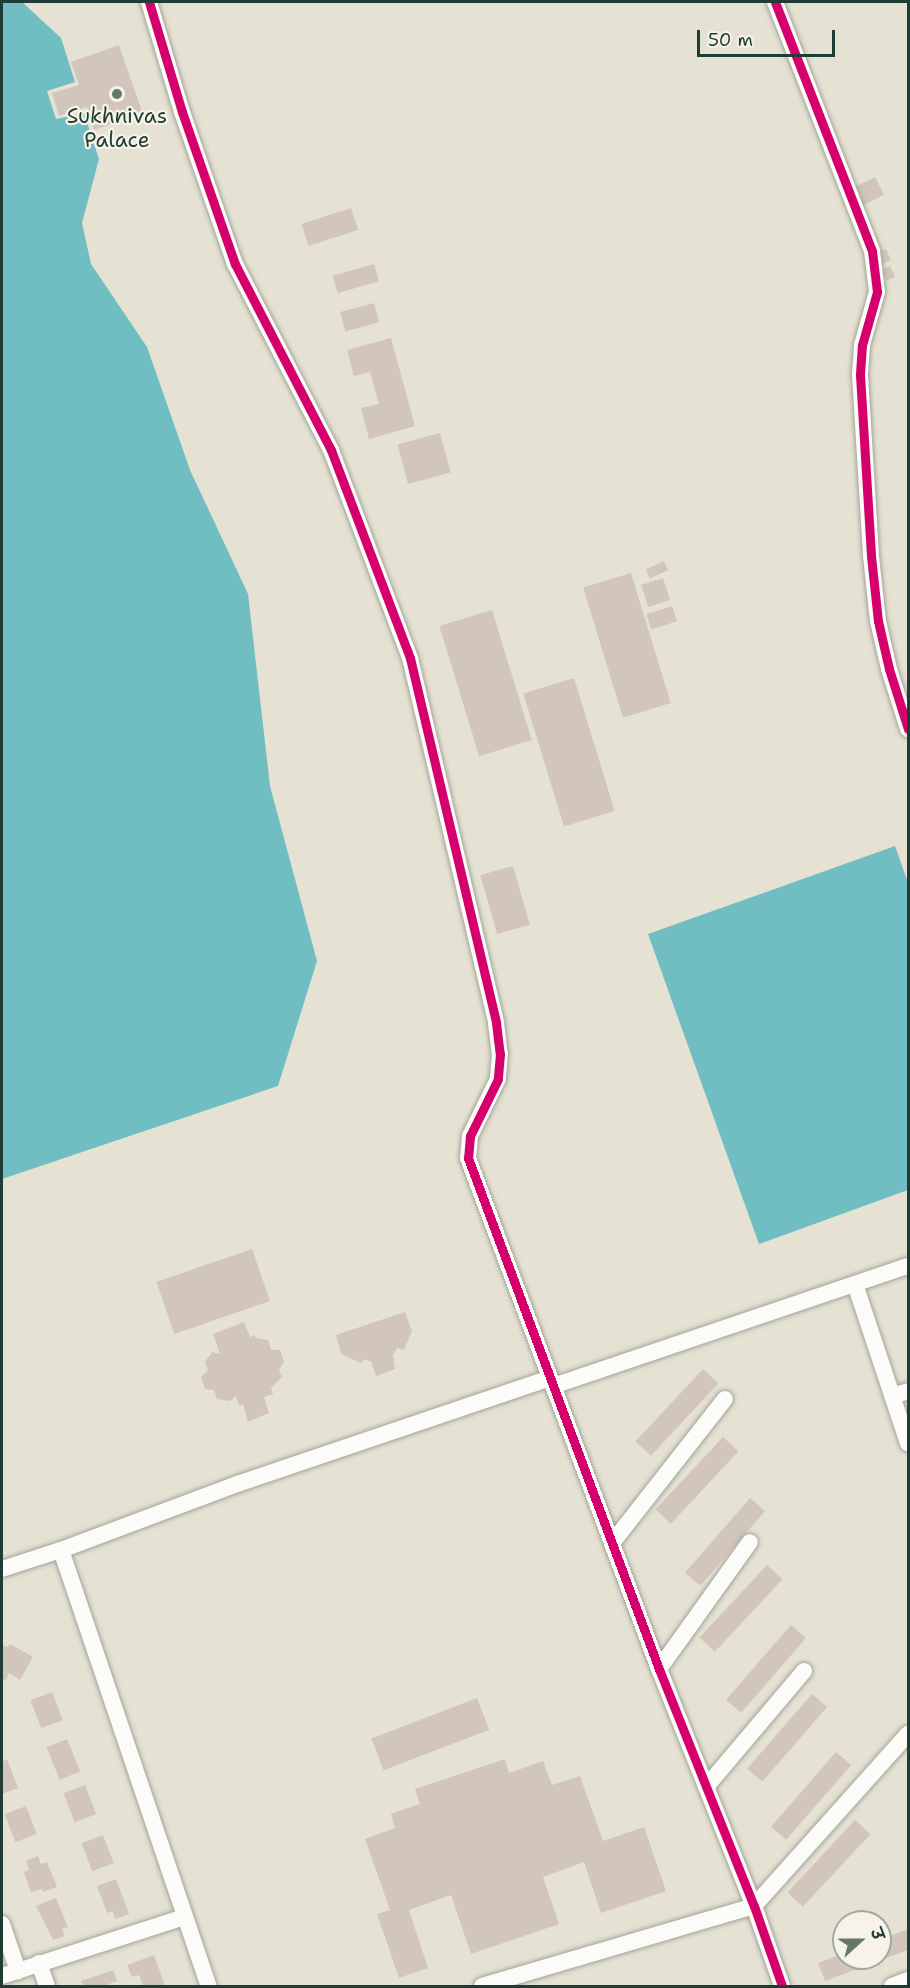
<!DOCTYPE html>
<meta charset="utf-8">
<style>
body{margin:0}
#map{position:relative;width:910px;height:1988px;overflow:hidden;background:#e5e2d3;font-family:"Shantell Sans","Playpen Sans Deva",sans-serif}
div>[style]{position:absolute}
.water>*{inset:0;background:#70bdc2}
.building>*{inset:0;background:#d2c5bb;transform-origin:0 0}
.roads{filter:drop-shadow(0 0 2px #a3a49b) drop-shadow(0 0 2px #a3a49b)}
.street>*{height:16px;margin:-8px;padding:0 8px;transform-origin:8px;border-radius:8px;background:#fbfbf8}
.cycleway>*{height:9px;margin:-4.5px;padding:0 4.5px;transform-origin:4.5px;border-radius:4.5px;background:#d6006c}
.dots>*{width:16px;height:16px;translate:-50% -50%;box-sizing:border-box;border:3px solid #f7f3e8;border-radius:50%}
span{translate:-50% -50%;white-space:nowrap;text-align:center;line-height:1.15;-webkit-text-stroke:4.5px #f7f3e8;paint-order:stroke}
.poi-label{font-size:21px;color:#1f3d34}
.frame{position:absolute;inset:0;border:3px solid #1f3d34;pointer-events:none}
.north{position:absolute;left:832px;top:1910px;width:60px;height:60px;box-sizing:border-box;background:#f7f3e8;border:2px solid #a1aaa0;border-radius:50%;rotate:69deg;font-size:16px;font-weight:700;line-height:24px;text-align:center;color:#1f3d34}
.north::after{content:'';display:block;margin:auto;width:21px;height:27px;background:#64776c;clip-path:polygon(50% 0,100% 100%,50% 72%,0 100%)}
.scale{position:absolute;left:697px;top:30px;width:138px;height:27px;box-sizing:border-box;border:3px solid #1f3d34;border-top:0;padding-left:8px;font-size:18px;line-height:21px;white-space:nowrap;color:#1f3d34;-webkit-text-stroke:4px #f7f3e8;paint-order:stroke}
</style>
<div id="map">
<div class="water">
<i style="clip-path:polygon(2px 2px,22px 2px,61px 38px,75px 82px,47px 91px,56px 119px,84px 113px,99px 159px,82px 223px,91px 264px,147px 347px,190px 470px,248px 594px,270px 786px,317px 961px,278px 1086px,2px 1179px)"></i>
<i style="clip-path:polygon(895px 846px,908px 883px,908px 1190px,759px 1244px,648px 934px)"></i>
</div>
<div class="building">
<i style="clip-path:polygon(119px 45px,143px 114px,94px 130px,87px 107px,59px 116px,52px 93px,79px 85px,71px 62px)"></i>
<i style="left:875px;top:177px;width:20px;height:25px;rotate:63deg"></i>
<i style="left:351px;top:208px;width:23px;height:52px;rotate:72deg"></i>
<i style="left:886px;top:249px;width:12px;height:11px;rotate:66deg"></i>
<i style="left:374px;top:264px;width:18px;height:43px;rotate:74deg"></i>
<i style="left:890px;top:266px;width:12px;height:9px;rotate:66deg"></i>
<i style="left:374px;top:303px;width:20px;height:35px;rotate:75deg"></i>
<i style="clip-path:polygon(391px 338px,415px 426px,369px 439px,361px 408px,379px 404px,370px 372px,354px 376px,347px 350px)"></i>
<i style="left:440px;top:433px;width:41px;height:44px;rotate:75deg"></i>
<i style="left:664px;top:561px;width:10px;height:20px;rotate:66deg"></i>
<i style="left:631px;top:573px;width:136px;height:50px;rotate:73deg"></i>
<i style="left:663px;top:578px;width:23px;height:23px;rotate:72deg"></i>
<i style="left:672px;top:606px;width:16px;height:27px;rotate:72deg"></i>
<i style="left:492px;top:610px;width:136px;height:55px;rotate:73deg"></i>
<i style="left:574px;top:678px;width:139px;height:53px;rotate:73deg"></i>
<i style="left:513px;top:866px;width:61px;height:34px;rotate:74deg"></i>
<i style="left:252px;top:1249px;width:55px;height:101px;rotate:71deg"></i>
<i style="clip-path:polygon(405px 1312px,412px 1331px,404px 1350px,397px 1348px,393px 1355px,395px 1369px,376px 1376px,371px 1362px,364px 1359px,361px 1363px,341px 1354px,336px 1335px)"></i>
<i style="clip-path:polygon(244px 1322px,250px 1337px,254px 1335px,256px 1338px,268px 1340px,271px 1350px,280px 1350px,284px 1362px,279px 1370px,282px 1377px,271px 1388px,273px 1394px,264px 1397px,269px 1413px,248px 1422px,243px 1404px,239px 1406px,236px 1396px,230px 1401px,217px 1399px,214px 1390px,205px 1389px,201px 1377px,208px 1370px,205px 1362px,212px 1352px,220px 1354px,213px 1334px)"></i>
<i style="left:703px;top:1369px;width:21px;height:99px;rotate:43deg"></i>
<i style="left:723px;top:1437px;width:21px;height:99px;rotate:43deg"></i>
<i style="left:750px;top:1498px;width:20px;height:99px;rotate:41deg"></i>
<i style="left:767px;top:1565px;width:21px;height:99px;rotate:43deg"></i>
<i style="left:791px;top:1625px;width:20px;height:99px;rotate:41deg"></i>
<i style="clip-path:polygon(10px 1644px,33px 1657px,20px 1680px,9px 1673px,6px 1680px,2px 1679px,2px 1645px,8px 1647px)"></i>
<i style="left:52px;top:1692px;width:30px;height:23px;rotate:69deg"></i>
<i style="left:812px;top:1694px;width:20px;height:99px;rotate:41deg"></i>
<i style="left:477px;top:1698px;width:34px;height:113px;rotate:69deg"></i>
<i style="left:67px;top:1739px;width:35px;height:22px;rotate:68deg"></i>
<i style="left:836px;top:1752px;width:20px;height:99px;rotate:41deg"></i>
<i style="clip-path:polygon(7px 1759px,18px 1788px,2px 1794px,2px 1762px)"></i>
<i style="clip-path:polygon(505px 1759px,509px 1773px,543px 1761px,552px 1785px,580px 1776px,603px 1841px,644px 1827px,666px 1891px,601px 1913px,584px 1862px,543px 1877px,559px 1924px,471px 1954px,451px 1895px,409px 1910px,428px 1968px,399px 1978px,377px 1914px,390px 1910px,365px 1839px,395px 1828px,391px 1814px,420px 1804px,415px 1789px)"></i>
<i style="left:85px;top:1785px;width:31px;height:23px;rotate:69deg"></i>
<i style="left:26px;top:1806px;width:30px;height:23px;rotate:69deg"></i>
<i style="left:855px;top:1820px;width:21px;height:99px;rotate:43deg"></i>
<i style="left:103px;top:1835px;width:30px;height:23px;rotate:69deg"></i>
<i style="clip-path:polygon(38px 1856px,41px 1864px,47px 1862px,57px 1887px,43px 1892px,42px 1889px,31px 1892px,24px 1872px,29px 1870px,26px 1861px)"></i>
<i style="clip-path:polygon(116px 1879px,129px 1914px,115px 1919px,113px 1911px,107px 1913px,97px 1886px)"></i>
<i style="clip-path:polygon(56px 1898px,68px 1927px,62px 1929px,65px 1936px,53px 1940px,36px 1906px)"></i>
<i style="clip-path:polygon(908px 1929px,908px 1950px,825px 1981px,818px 1963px,844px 1953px,844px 1958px,880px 1958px,880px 1940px)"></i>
<i style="clip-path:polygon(154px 1955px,165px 1986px,143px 1986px,139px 1975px,132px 1977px,127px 1965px)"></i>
<i style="clip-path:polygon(113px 1970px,117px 1981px,109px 1984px,110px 1986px,83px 1986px,81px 1981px)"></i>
</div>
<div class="roads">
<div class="street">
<i style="left:149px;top:2px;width:115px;rotate:73.3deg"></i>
<i style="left:182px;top:112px;width:161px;rotate:70.8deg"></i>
<i style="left:235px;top:264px;width:209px;rotate:62.7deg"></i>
<i style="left:331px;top:450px;width:222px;rotate:69.2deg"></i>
<i style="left:410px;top:658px;width:375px;rotate:76.7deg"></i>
<i style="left:496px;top:1023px;width:31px;rotate:83deg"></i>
<i style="left:500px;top:1054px;width:25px;rotate:95deg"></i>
<i style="left:498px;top:1079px;width:64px;rotate:116.2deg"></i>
<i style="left:470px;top:1136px;width:22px;rotate:95deg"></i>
<i style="left:468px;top:1158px;width:546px;rotate:69.51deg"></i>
<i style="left:659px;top:1669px;width:255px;rotate:68.2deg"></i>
<i style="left:754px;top:1906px;width:85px;rotate:70.7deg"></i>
<i style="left:775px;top:2px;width:267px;rotate:68.7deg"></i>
<i style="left:872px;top:251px;width:41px;rotate:83deg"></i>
<i style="left:877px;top:292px;width:55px;rotate:105.8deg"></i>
<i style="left:862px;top:345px;width:30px;rotate:94deg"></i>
<i style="left:860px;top:375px;width:181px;rotate:86.5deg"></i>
<i style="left:871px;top:556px;width:65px;rotate:83.9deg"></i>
<i style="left:878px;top:621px;width:49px;rotate:77.1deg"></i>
<i style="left:889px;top:669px;width:63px;rotate:72.4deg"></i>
<i style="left:855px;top:1284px;width:168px;rotate:71.6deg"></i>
<i style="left:553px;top:1386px;width:375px;rotate:-18.7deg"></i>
<i style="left:892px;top:1396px;width:17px;rotate:-17deg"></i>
<i style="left:612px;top:1543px;width:183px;rotate:-51.9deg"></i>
<i style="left:61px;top:1550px;width:460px;rotate:71.3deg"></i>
<i style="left:2px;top:1569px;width:62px;rotate:-17.9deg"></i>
<i style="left:61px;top:1550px;width:191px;rotate:-20.5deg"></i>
<i style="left:240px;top:1483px;width:327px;rotate:-18.7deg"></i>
<i style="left:659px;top:1669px;width:156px;rotate:-54.4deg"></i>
<i style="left:706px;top:1787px;width:152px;rotate:-49.8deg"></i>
<i style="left:2px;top:1924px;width:50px;rotate:71.2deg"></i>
<i style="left:39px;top:1963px;width:24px;rotate:71deg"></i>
<i style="left:2px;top:1976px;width:192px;rotate:-17.9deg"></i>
<i style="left:482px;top:1986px;width:284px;rotate:-16.4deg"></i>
<i style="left:754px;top:1906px;width:231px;rotate:-48.2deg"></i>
<i style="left:892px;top:1986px;width:17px;rotate:-21deg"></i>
</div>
</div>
<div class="cycleway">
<i style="left:149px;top:2px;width:115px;rotate:73.3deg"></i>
<i style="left:182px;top:112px;width:161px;rotate:70.8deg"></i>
<i style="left:235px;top:264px;width:209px;rotate:62.7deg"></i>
<i style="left:331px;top:450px;width:222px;rotate:69.2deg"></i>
<i style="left:410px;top:658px;width:375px;rotate:76.7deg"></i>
<i style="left:496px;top:1023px;width:31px;rotate:83deg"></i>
<i style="left:500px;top:1054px;width:25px;rotate:95deg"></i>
<i style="left:498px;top:1079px;width:64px;rotate:116.2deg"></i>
<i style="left:470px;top:1136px;width:22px;rotate:95deg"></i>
<i style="left:468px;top:1158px;width:546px;rotate:69.51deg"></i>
<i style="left:659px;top:1669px;width:255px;rotate:68.2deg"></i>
<i style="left:754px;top:1906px;width:85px;rotate:70.7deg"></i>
<i style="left:775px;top:2px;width:267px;rotate:68.7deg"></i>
<i style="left:872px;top:251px;width:41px;rotate:83deg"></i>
<i style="left:877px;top:292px;width:55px;rotate:105.8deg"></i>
<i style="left:862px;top:345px;width:30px;rotate:94deg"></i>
<i style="left:860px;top:375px;width:181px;rotate:86.5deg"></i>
<i style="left:871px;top:556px;width:65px;rotate:83.9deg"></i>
<i style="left:878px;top:621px;width:49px;rotate:77.1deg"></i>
<i style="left:889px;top:669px;width:63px;rotate:72.4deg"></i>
</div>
<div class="dots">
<i style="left:117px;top:94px;background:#64776c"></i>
</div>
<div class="poi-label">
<span style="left:117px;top:128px">Sukhnivas<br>Palace</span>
</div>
<div class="frame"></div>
<div class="north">उ</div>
<div class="scale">50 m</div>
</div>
